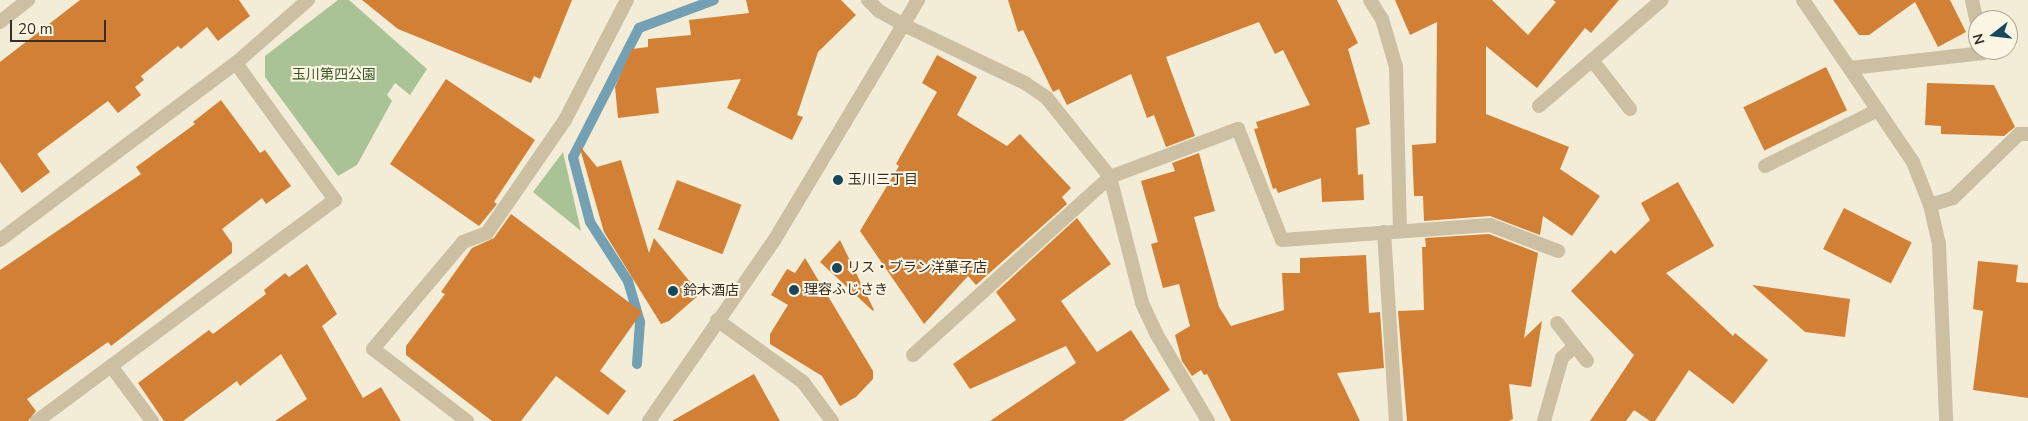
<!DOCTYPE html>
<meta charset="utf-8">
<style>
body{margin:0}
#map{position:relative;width:2028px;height:421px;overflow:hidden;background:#f3ecd7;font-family:"Nunito Sans","Noto Sans JP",sans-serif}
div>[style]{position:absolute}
.green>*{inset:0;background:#a9c396}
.stream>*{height:10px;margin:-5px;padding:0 5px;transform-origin:5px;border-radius:5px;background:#73a1b3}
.building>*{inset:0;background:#d28036;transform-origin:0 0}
.minor>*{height:14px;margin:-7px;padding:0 7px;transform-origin:7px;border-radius:7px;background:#ccbfa2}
.tertiary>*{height:14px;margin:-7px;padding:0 7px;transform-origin:7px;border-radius:7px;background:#ccbfa2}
.dots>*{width:14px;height:14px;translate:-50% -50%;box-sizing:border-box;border:2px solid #fbf5e3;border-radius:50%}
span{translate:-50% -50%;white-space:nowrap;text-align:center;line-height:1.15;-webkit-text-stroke:4px #fbf5e3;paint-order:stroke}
.park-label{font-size:14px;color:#3a5626}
.poi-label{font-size:14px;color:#362e25}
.left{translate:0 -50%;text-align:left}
.north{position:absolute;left:1968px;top:10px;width:50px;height:50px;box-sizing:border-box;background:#fbf5e3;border:1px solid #aca597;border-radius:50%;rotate:254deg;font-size:14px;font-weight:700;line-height:20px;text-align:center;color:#362e25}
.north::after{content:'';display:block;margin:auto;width:18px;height:22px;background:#17475b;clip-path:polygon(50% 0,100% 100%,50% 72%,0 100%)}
.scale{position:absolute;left:10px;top:20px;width:96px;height:22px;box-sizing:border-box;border:2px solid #362e25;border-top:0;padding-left:6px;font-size:15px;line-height:18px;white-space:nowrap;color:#362e25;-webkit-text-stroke:4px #fbf5e3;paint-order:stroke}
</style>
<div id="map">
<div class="green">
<i style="clip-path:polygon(338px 0,349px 0,427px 69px,410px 95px,395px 83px,387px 95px,392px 101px,357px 165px,338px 176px,265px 77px,265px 56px)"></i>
<i style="clip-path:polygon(563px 152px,581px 231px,533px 192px)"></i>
</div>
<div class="stream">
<i style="left:637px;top:364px;width:42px;rotate:-85.9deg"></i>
<i style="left:640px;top:322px;width:43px;rotate:-106.3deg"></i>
<i style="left:628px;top:281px;width:70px;rotate:-122.8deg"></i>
<i style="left:590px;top:222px;width:67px;rotate:-104.7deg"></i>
<i style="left:573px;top:157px;width:145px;rotate:-62.9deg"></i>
<i style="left:639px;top:28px;width:80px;rotate:-20.5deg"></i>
</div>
<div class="building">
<i style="clip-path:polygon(80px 0,239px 0,250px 16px,218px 41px,207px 27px,181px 49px,178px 46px,141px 76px,144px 80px,135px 87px,141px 95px,118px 113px,108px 101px,37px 154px,50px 172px,22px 193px,0 162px,0 62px)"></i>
<i style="clip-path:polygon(362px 0,572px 0,540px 79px,534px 76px,531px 83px,398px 29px)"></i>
<i style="clip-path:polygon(746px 0,841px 0,856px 15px,818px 52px,797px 115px,803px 117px,792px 140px,727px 108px,741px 79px,656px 88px,659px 113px,618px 118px,615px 87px,632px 49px,648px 47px,648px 39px,691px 35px,689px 20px,749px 13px)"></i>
<i style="clip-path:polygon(1008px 0,1337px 0,1358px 43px,1348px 49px,1370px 124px,1356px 128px,1358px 175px,1363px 174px,1364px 200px,1322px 202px,1321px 178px,1278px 193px,1276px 188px,1273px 189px,1254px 129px,1258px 128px,1256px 122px,1310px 105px,1283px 50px,1275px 54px,1259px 22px,1166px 57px,1195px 136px,1166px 147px,1154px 115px,1147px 118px,1131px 74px,1067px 105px,1059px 89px,1053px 92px,1023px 30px,1018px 32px)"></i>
<i style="clip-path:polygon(1395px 0,1492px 0,1528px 35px,1556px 2px,1553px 0,1619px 0,1591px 33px,1585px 28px,1537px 88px,1486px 46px,1486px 114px,1569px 147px,1560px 169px,1600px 196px,1572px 236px,1543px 216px,1540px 235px,1490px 216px,1424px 221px,1423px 196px,1414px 196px,1412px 145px,1436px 143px,1437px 22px,1410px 35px)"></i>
<i style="clip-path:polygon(1833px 0,1950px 0,1966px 32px,1938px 47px,1915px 2px,1869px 35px,1859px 35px)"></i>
<i style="clip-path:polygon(937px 55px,977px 77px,957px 115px,1007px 146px,1020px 134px,1071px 188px,1062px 197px,1067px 204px,976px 285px,968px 276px,924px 324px,860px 231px,899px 166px,896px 164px,937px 92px,922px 83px)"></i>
<i style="left:1826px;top:67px;width:48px;height:92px;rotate:64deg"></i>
<i style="clip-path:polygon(446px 79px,535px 140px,494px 202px,497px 204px,479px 226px,390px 164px)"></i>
<i style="clip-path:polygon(1927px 83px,1994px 85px,2015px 127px,2004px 136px,1941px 134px,1941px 126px,1925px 125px)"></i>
<i style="clip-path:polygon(221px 100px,260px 153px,265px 150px,291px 186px,266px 204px,262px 198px,222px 229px,232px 243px,232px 253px,111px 346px,108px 342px,27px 399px,36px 411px,28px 421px,0 421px,0 270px,141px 174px,136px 167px,195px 124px,193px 122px)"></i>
<i style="clip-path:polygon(579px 145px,597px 167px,621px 160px,649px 253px,654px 238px,700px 294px,669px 321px,661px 324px,604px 232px)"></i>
<i style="clip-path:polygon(1199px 153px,1215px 211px,1194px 217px,1219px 307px,1231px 326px,1284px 310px,1282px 273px,1300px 273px,1300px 258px,1366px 255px,1369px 313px,1380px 312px,1384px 368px,1337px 373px,1360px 421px,1231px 421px,1207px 374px,1204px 375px,1201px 370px,1192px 376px,1182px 361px,1175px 335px,1190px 326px,1179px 284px,1163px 288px,1151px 244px,1158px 242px,1141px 181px,1175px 171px,1172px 163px)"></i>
<i style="left:677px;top:180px;width:69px;height:53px;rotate:21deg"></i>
<i style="clip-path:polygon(1678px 182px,1714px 246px,1666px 273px,1733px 336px,1735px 333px,1768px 360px,1733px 404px,1689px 370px,1655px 421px,1650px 421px,1634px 410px,1626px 421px,1590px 421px,1634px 355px,1571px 291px,1611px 250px,1615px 254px,1650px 220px,1641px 203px)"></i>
<i style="left:1844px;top:208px;width:76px;height:46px;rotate:27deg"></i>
<i style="clip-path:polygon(511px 214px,642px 312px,600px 371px,626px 391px,608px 415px,556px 376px,521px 421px,492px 421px,406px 355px,406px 346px,445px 294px,441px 292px,472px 248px,494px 238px)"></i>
<i style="clip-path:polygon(1077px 218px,1111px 264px,1061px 301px,1097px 352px,1131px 330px,1170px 390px,1123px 421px,990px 421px,1076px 363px,1066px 346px,970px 389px,953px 364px,1016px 320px,996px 292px)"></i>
<i style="clip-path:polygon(1489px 234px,1538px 253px,1524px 338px,1542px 321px,1531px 387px,1509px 384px,1513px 419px,1509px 421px,1407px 421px,1398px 311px,1424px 310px,1422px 247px,1426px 247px,1425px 238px)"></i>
<i style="clip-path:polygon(840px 240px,874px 310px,873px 311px,820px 262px)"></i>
<i style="clip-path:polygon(805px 258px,873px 371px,873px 379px,856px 397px,840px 406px,822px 376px,770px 344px,770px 334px,788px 305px,771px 295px,787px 269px,795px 273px)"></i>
<i style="clip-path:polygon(1978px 261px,2018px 265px,2016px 282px,2028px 283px,2028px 398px,1973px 390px,1983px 311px,1973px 309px)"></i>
<i style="clip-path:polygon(307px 264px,337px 314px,322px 326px,363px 398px,381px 387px,401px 421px,275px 421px,307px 399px,281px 354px,240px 386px,237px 381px,183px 421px,164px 421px,138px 383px,209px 330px,213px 334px,266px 294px,264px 290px,285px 273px,289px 277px)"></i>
<i style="clip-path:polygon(1752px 285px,1850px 299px,1845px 337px,1805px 332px)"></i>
<i style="clip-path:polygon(754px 374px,780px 421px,672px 421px)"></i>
</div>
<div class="minor">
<i style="left:868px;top:0;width:16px;rotate:45deg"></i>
<i style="left:879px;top:11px;width:29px;rotate:29deg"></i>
<i style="left:904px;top:25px;width:134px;rotate:25.6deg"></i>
<i style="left:1025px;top:83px;width:25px;rotate:34deg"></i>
<i style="left:1046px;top:97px;width:102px;rotate:51.3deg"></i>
<i style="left:1110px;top:177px;width:130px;rotate:75.7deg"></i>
<i style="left:1142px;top:303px;width:35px;rotate:65deg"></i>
<i style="left:1157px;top:335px;width:100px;rotate:59.3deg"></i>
<i style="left:1370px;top:0;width:22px;rotate:58deg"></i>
<i style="left:1382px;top:19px;width:50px;rotate:73.7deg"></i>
<i style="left:1396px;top:67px;width:163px;rotate:88.6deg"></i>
<i style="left:1972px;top:0;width:29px;rotate:78deg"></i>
<i style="left:0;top:22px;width:36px;rotate:-38deg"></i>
<i style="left:1592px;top:60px;width:62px;rotate:52.2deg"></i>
<i style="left:1851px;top:68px;width:133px;rotate:-6.5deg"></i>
<i style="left:1983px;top:53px;width:3px;rotate:-90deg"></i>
<i style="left:1539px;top:106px;width:162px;rotate:-40.8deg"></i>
<i style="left:1765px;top:166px;width:126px;rotate:-26.4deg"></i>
<i style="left:1930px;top:205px;width:24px;rotate:-17deg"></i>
<i style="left:1953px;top:198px;width:92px;rotate:-44.1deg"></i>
<i style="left:2019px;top:134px;width:9px"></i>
<i style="left:1384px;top:232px;width:189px;rotate:86.4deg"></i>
<i style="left:0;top:240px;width:295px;rotate:-36.9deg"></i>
<i style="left:236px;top:63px;width:96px;rotate:-41.2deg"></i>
<i style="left:717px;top:320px;width:106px;rotate:35.8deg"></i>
<i style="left:803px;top:382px;width:49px;rotate:53.4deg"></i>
<i style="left:1575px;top:346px;width:19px;rotate:51deg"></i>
<i style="left:913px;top:355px;width:266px;rotate:-42.1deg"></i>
<i style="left:1110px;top:177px;width:137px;rotate:-20.6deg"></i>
<i style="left:1238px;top:129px;width:119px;rotate:68.4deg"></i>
<i style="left:1282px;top:240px;width:209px;rotate:-4.1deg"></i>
<i style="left:1490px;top:225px;width:73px;rotate:20.9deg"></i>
<i style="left:111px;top:366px;width:69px;rotate:53.3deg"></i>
<i style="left:37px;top:421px;width:371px;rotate:-36.6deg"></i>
<i style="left:335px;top:200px;width:169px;rotate:-125.9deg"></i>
<i style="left:467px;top:421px;width:118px;rotate:-142.5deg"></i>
<i style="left:373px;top:349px;width:140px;rotate:-49.9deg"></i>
<i style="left:463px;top:242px;width:26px;rotate:-21deg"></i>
<i style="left:487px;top:233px;width:137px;rotate:-55.4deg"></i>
<i style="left:565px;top:120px;width:135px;rotate:-62.7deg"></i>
<i style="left:1544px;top:421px;width:66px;rotate:-74.1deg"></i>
<i style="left:1562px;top:358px;width:18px;rotate:-43deg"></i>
<i style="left:1575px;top:346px;width:29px;rotate:-128deg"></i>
</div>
<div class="tertiary">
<i style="left:1803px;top:0;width:196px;rotate:55.8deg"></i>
<i style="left:1913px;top:162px;width:46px;rotate:68.4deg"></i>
<i style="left:1930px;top:205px;width:40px;rotate:77deg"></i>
<i style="left:1939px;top:244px;width:177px;rotate:87.7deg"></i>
<i style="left:649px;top:421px;width:221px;rotate:-55.3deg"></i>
<i style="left:775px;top:239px;width:279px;rotate:-59.1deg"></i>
</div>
<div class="dots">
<i style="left:838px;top:180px;background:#17475b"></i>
<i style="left:837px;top:268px;background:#17475b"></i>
<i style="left:794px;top:290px;background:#17475b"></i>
<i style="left:673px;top:291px;background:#17475b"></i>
</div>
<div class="park-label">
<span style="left:334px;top:75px">玉川第四公園</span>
</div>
<div class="poi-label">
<span class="left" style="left:848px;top:180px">玉川三丁目</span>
<span class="left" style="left:847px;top:268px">リス・ブラン洋菓子店</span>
<span class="left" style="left:804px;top:290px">理容ふじさき</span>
<span class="left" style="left:683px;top:291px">鈴木酒店</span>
</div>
<div class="north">N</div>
<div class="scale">20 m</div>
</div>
